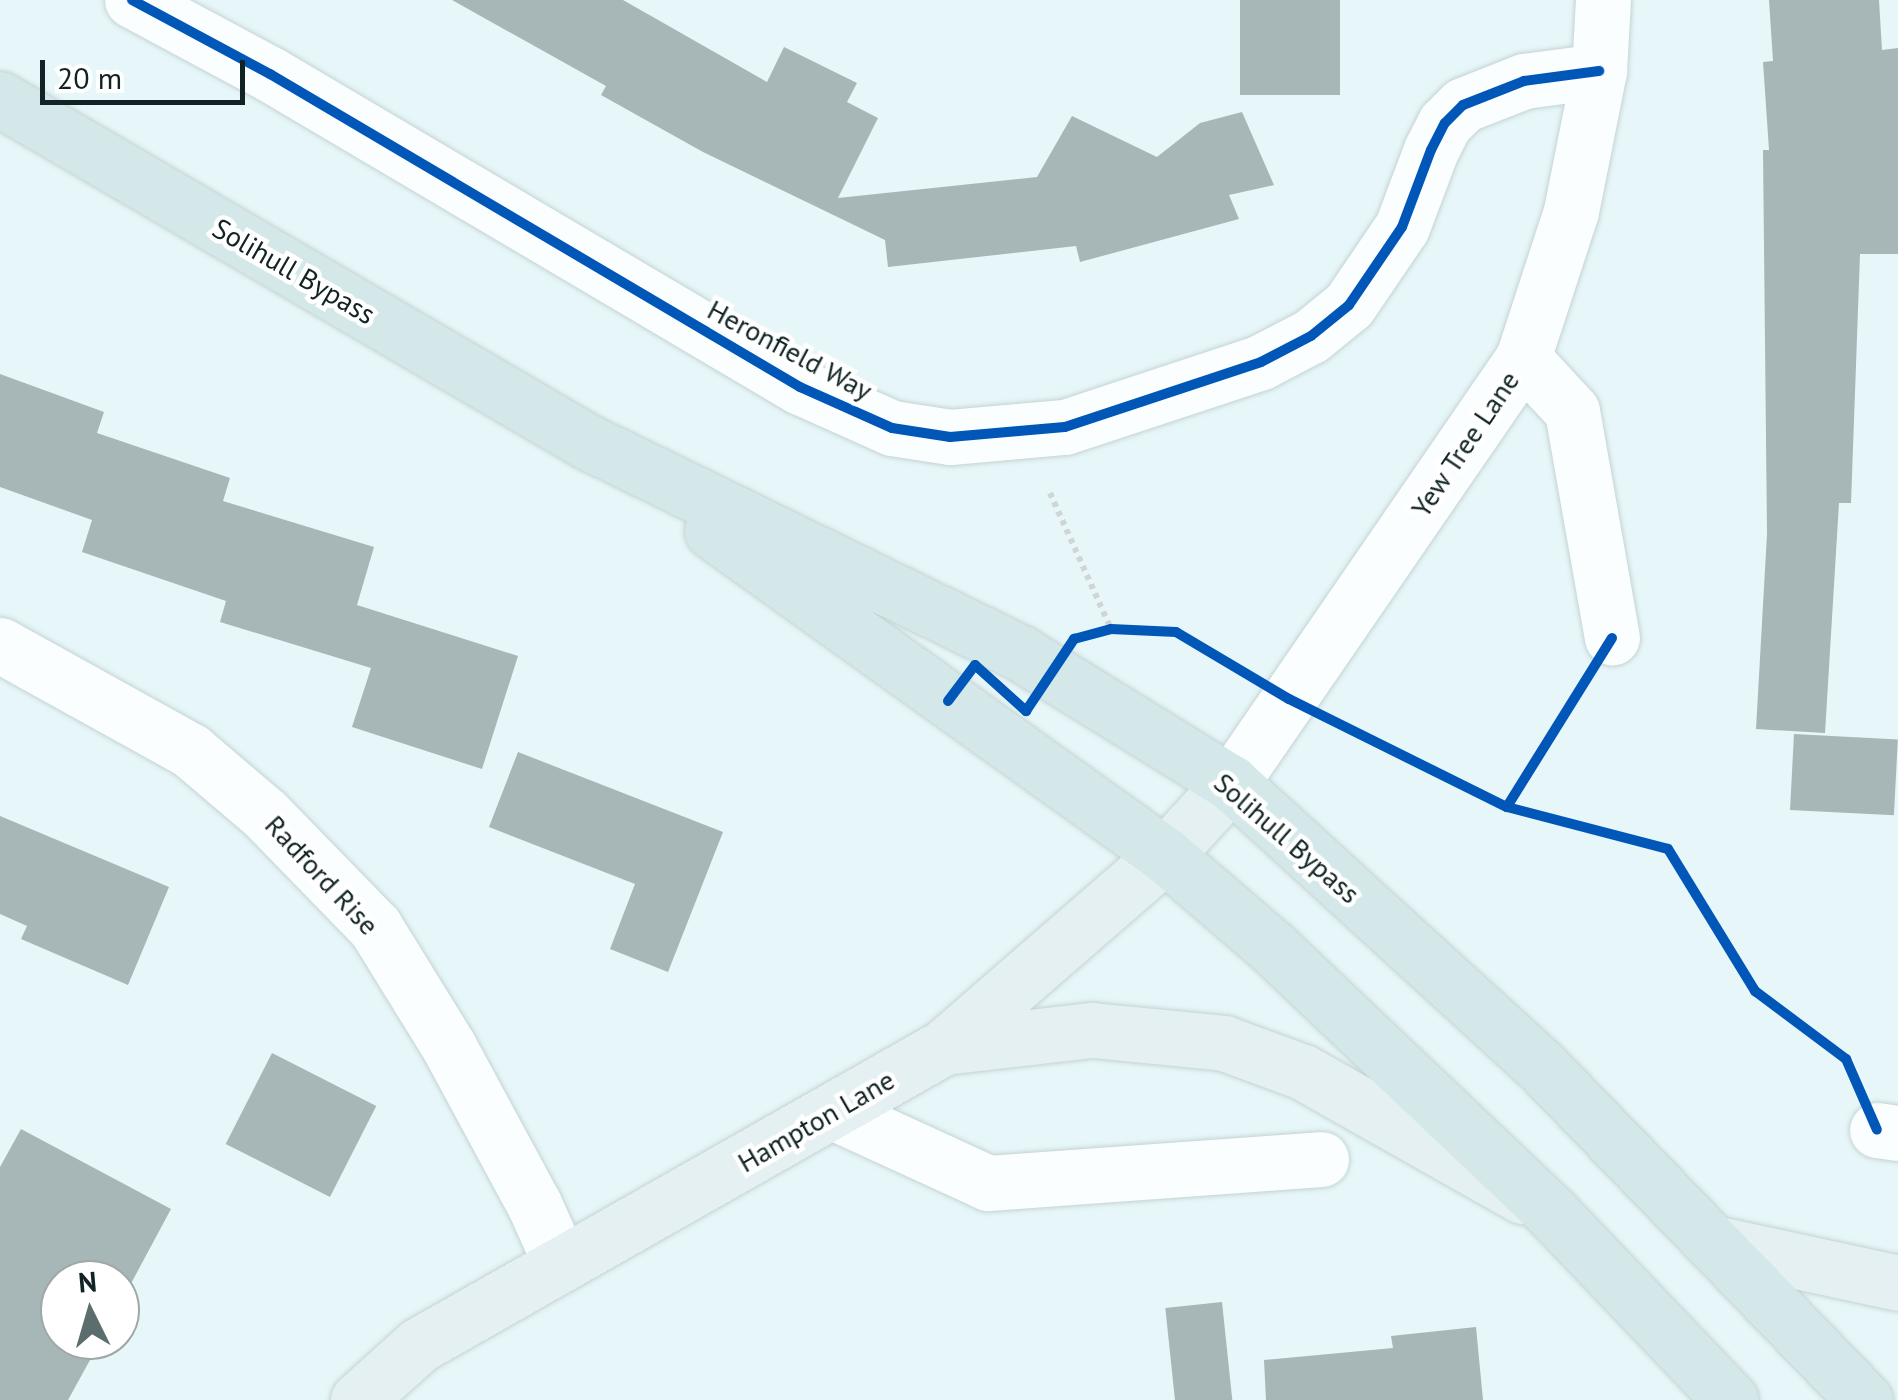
<!DOCTYPE html>
<style>
body{margin:0}
#map{position:relative;width:1898px;height:1400px;overflow:hidden;background:#e7f6f8;font-family:"PT Sans",sans-serif}
div>[style]{position:absolute}
.building>*{inset:0;background:#a7b6b7;transform-origin:0 0}
.path>*{height:6px;margin-top:-3px;transform-origin:0;background:repeating-linear-gradient(90deg,#d0d5d6 0 5px,transparent 0 10px)}
.roads{filter:drop-shadow(0 0 2px #c4d3d4) drop-shadow(0 0 2px #c4d3d4)}
.minor>*{height:55px;margin:-27.5px;padding:0 27.5px;transform-origin:27.5px;border-radius:27.5px;background:#fbfefe}
.major>*{height:55px;margin:-27.5px;padding:0 27.5px;transform-origin:27.5px;border-radius:27.5px;background:#e4f0f1}
.highway>*{height:55px;margin:-27.5px;padding:0 27.5px;transform-origin:27.5px;border-radius:27.5px;background:#d4e7e9}
.cycleway>*{height:10px;margin:-5px;padding:0 5px;transform-origin:5px;border-radius:5px;background:#0057b8}
span{translate:-50% -50%;white-space:nowrap;text-align:center;line-height:1.15;-webkit-text-stroke:9px #fff;paint-order:stroke}
.street-label{font-size:28px;color:#112324}
.north{position:absolute;left:40px;top:1260px;width:100px;height:100px;box-sizing:border-box;background:#fff;border:2px solid #a0a7a7;border-radius:50%;rotate:355deg;font-size:28px;font-weight:700;line-height:40px;text-align:center;color:#112324}
.north::after{content:'';display:block;margin:auto;width:35px;height:45px;background:#5c6d6e;clip-path:polygon(50% 0,100% 100%,50% 72%,0 100%)}
.scale{position:absolute;left:40px;top:60px;width:205px;height:45px;box-sizing:border-box;border:5px solid #112324;border-top:0;padding-left:12px;font-size:30px;line-height:35px;white-space:nowrap;color:#112324;-webkit-text-stroke:8px #fff;paint-order:stroke}
</style>
<div id="map">
<div class="building">
<i style="clip-path:polygon(452px 0,623px 0,767px 82px,784px 47px,857px 83px,847px 102px,878px 118px,838px 198px,1037px 177px,1072px 116px,1157px 157px,1200px 123px,1242px 112px,1274px 185px,1229px 195px,1239px 219px,1080px 262px,1076px 246px,888px 267px,885px 240px,703px 152px,601px 95px,606px 86px)"></i>
<i style="left:1240px;top:0;width:100px;height:95px"></i>
<i style="clip-path:polygon(1769px 0,1879px 0,1882px 50px,1898px 48px,1898px 254px,1860px 254px,1851px 503px,1839px 503px,1825px 733px,1756px 729px,1767px 534px,1763px 150px,1769px 150px,1763px 62px,1773px 61px)"></i>
<i style="clip-path:polygon(0 374px,104px 412px,97px 433px,230px 478px,223px 501px,374px 547px,357px 605px,518px 656px,482px 769px,352px 727px,371px 668px,220px 622px,226px 601px,82px 552px,92px 520px,0 487px)"></i>
<i style="left:1794px;top:734px;width:104px;height:76px;rotate:3deg"></i>
<i style="clip-path:polygon(518px 752px,723px 832px,668px 972px,610px 949px,635px 884px,489px 827px)"></i>
<i style="clip-path:polygon(0 816px,169px 887px,128px 985px,21px 939px,27px 926px,0 914px)"></i>
<i style="left:272px;top:1053px;width:117px;height:102px;rotate:27deg"></i>
<i style="clip-path:polygon(21px 1129px,171px 1209px,120px 1304px,120px 1280px,60px 1280px,60px 1340px,101px 1340px,68px 1400px,0 1400px,0 1167px)"></i>
<i style="left:1222px;top:1302px;width:99px;height:57px;rotate:84deg"></i>
<i style="clip-path:polygon(1476px 1327px,1483px 1400px,1266px 1400px,1264px 1360px,1393px 1348px,1391px 1336px)"></i>
</div>
<div class="path">
<i style="left:1050px;top:493px;width:149px;rotate:65.8deg"></i>
<i style="left:1104px;top:631px;width:72px;rotate:0.8deg"></i>
<i style="left:1176px;top:632px;width:70px;rotate:31deg"></i>
<i style="left:1580px;top:690px;width:138px;rotate:122deg"></i>
<i style="left:1507px;top:807px;width:166px;rotate:14.6deg"></i>
<i style="left:1668px;top:849px;width:167px;rotate:58.5deg"></i>
<i style="left:1755px;top:991px;width:114px;rotate:36.8deg"></i>
<i style="left:1846px;top:1059px;width:18px;rotate:68deg"></i>
<i style="left:1343px;top:726px;width:183px;rotate:26.3deg"></i>
</div>
<div class="roads">
<div class="minor">
<i style="left:132px;top:0;width:157px;rotate:28.2deg"></i>
<i style="left:270px;top:74px;width:616px;rotate:30.56deg"></i>
<i style="left:800px;top:387px;width:101px;rotate:24deg"></i>
<i style="left:892px;top:428px;width:59px;rotate:8.8deg"></i>
<i style="left:950px;top:437px;width:115px;rotate:-5deg"></i>
<i style="left:1065px;top:427px;width:206px;rotate:-18.3deg"></i>
<i style="left:1261px;top:362px;width:56px;rotate:-27.5deg"></i>
<i style="left:1311px;top:336px;width:49px;rotate:-39.2deg"></i>
<i style="left:1349px;top:305px;width:94px;rotate:-55.8deg"></i>
<i style="left:1402px;top:227px;width:82px;rotate:-69.4deg"></i>
<i style="left:1431px;top:150px;width:30px;rotate:-63deg"></i>
<i style="left:1445px;top:123px;width:25px;rotate:-45deg"></i>
<i style="left:1463px;top:105px;width:66px;rotate:-21.5deg"></i>
<i style="left:1524px;top:81px;width:76px;rotate:-7.6deg"></i>
<i style="left:1523px;top:358px;width:72px;rotate:47.2deg"></i>
<i style="left:1572px;top:411px;width:230px;rotate:80deg"></i>
<i style="left:0;top:645px;width:218px;rotate:29deg"></i>
<i style="left:191px;top:751px;width:97px;rotate:40.4deg"></i>
<i style="left:265px;top:814px;width:158px;rotate:45.8deg"></i>
<i style="left:375px;top:927px;width:141px;rotate:58.3deg"></i>
<i style="left:449px;top:1047px;width:179px;rotate:61.6deg"></i>
<i style="left:534px;top:1204px;width:66px;rotate:65.8deg"></i>
<i style="left:1231px;top:783px;width:516px;rotate:-55.51deg"></i>
<i style="left:1523px;top:358px;width:155px;rotate:-71.9deg"></i>
<i style="left:1571px;top:211px;width:143px;rotate:-78.7deg"></i>
<i style="left:1599px;top:71px;width:71px;rotate:-86.8deg"></i>
<i style="left:833px;top:1112px;width:170px;rotate:24.6deg"></i>
<i style="left:988px;top:1183px;width:334px;rotate:-4.1deg"></i>
<i style="left:1877px;top:1130px;width:21px;rotate:8deg"></i>
</div>
<div class="major">
<i style="left:944px;top:1047px;width:149px;rotate:-6.6deg"></i>
<i style="left:1092px;top:1030px;width:133px;rotate:5.6deg"></i>
<i style="left:1224px;top:1043px;width:84px;rotate:20.2deg"></i>
<i style="left:1303px;top:1072px;width:252px;rotate:29.5deg"></i>
<i style="left:1718px;top:1244px;width:184px;rotate:12.2deg"></i>
<i style="left:358px;top:1400px;width:82px;rotate:-42deg"></i>
<i style="left:419px;top:1345px;width:604px;rotate:-29.58deg"></i>
<i style="left:944px;top:1047px;width:293px;rotate:-41deg"></i>
<i style="left:1165px;top:855px;width:98px;rotate:-47.5deg"></i>
</div>
<div class="highway">
<i style="left:0;top:99px;width:681px;rotate:30.26deg"></i>
<i style="left:588px;top:442px;width:483px;rotate:26deg"></i>
<i style="left:1022px;top:654px;width:246px;rotate:31.7deg"></i>
<i style="left:1231px;top:783px;width:421px;rotate:42.4deg"></i>
<i style="left:1542px;top:1067px;width:464px;rotate:45.9deg"></i>
<i style="left:712px;top:531px;width:557px;rotate:35.57deg"></i>
<i style="left:1165px;top:855px;width:143px;rotate:40.7deg"></i>
<i style="left:1273px;top:948px;width:386px;rotate:43.5deg"></i>
<i style="left:1553px;top:1214px;width:257px;rotate:46.3deg"></i>
</div>
</div>
<div class="cycleway">
<i style="left:132px;top:0;width:157px;rotate:28.2deg"></i>
<i style="left:270px;top:74px;width:616px;rotate:30.56deg"></i>
<i style="left:800px;top:387px;width:101px;rotate:24deg"></i>
<i style="left:892px;top:428px;width:59px;rotate:8.8deg"></i>
<i style="left:950px;top:437px;width:115px;rotate:-5deg"></i>
<i style="left:1065px;top:427px;width:206px;rotate:-18.3deg"></i>
<i style="left:1261px;top:362px;width:56px;rotate:-27.5deg"></i>
<i style="left:1311px;top:336px;width:49px;rotate:-39.2deg"></i>
<i style="left:1349px;top:305px;width:94px;rotate:-55.8deg"></i>
<i style="left:1402px;top:227px;width:82px;rotate:-69.4deg"></i>
<i style="left:1431px;top:150px;width:30px;rotate:-63deg"></i>
<i style="left:1445px;top:123px;width:25px;rotate:-45deg"></i>
<i style="left:1463px;top:105px;width:66px;rotate:-21.5deg"></i>
<i style="left:1524px;top:81px;width:76px;rotate:-7.6deg"></i>
<i style="left:1612px;top:638px;width:199px;rotate:121.9deg"></i>
<i style="left:1507px;top:807px;width:166px;rotate:14.6deg"></i>
<i style="left:1668px;top:849px;width:167px;rotate:58.5deg"></i>
<i style="left:1755px;top:991px;width:114px;rotate:36.8deg"></i>
<i style="left:1846px;top:1059px;width:77px;rotate:66.4deg"></i>
<i style="left:948px;top:701px;width:45px;rotate:-53.1deg"></i>
<i style="left:975px;top:665px;width:69px;rotate:42deg"></i>
<i style="left:1026px;top:711px;width:87px;rotate:-56.3deg"></i>
<i style="left:1074px;top:639px;width:38px;rotate:-15deg"></i>
<i style="left:1111px;top:629px;width:65px;rotate:2.6deg"></i>
<i style="left:1176px;top:632px;width:131px;rotate:30.7deg"></i>
<i style="left:1289px;top:699px;width:243px;rotate:26.4deg"></i>
</div>
<div class="street-label">
<span style="left:294px;top:271px;rotate:30deg">Solihull Bypass</span>
<span style="left:790px;top:350px;rotate:28deg">Heronfield Way</span>
<span style="left:1465px;top:444px;rotate:-56deg">Yew Tree Lane</span>
<span style="left:1287px;top:838px;rotate:41deg">Solihull Bypass</span>
<span style="left:322px;top:875px;rotate:47deg">Radford Rise</span>
<span style="left:816px;top:1121px;rotate:-30deg">Hampton Lane</span>
</div>
<div class="north">N</div>
<div class="scale">20 m</div>
</div>
